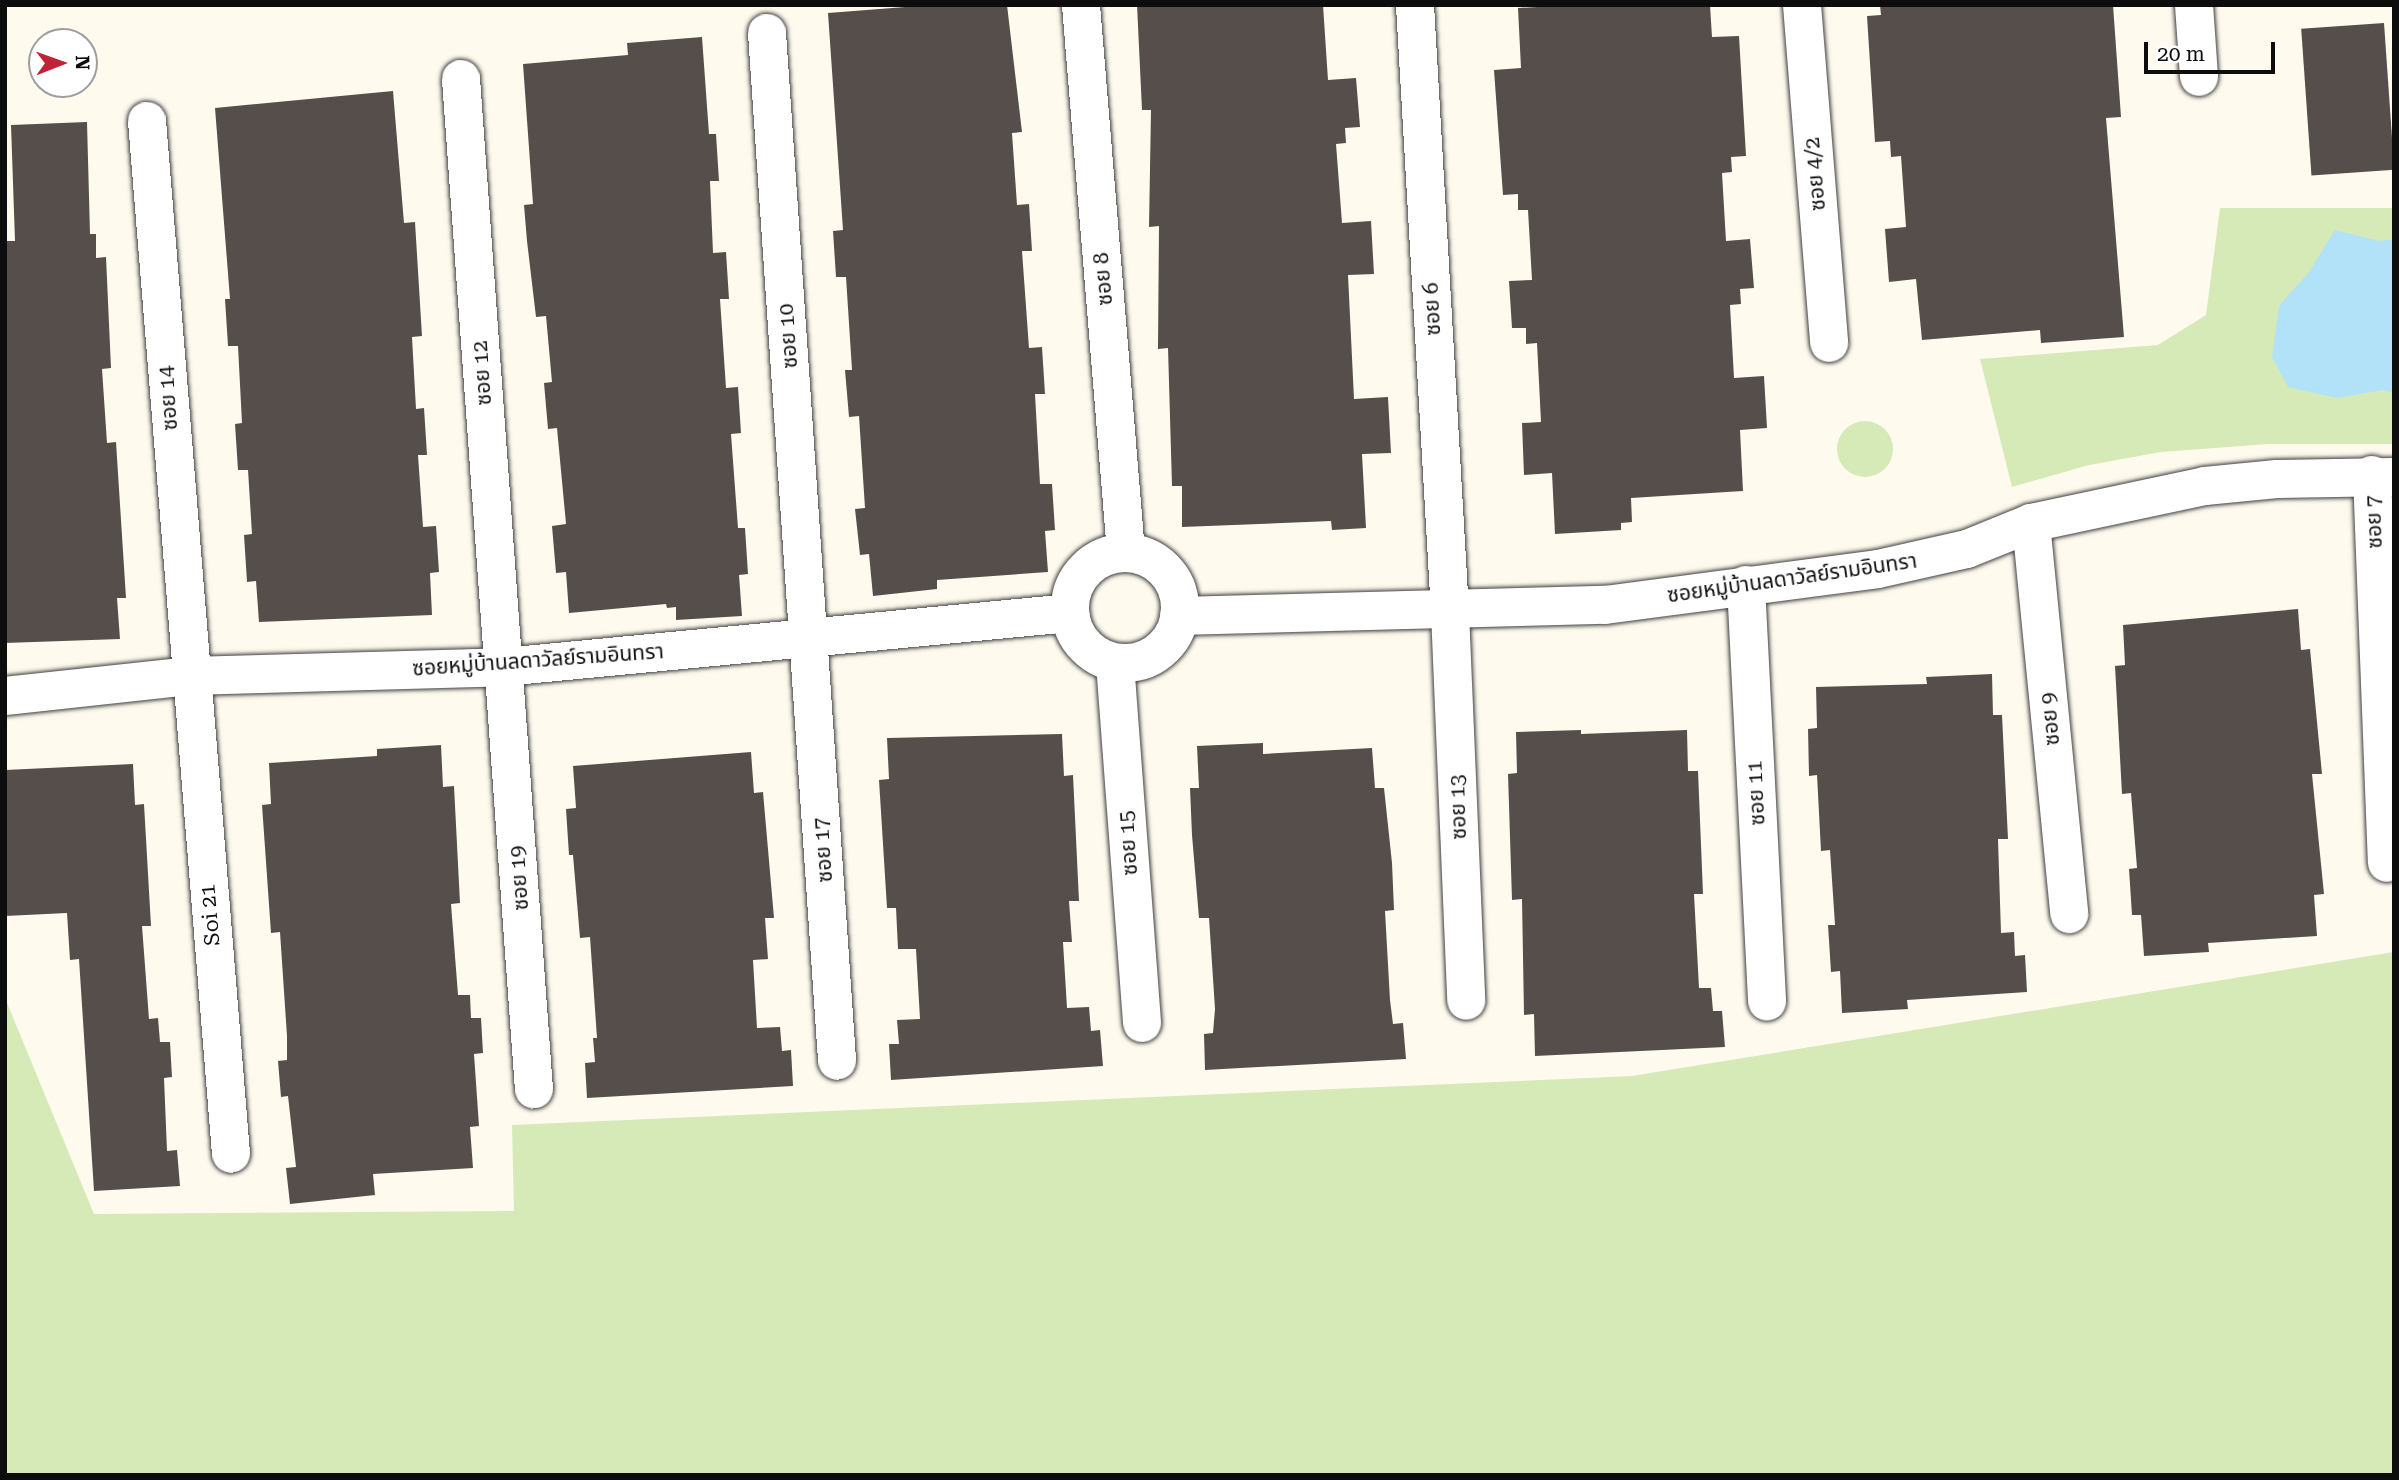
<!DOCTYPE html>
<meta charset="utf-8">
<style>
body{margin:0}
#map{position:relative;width:2399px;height:1480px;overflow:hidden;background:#fffaee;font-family:"Roboto Serif","Noto Sans Thai",serif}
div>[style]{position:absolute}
.green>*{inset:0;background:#d5eab7}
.round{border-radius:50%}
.water>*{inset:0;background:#b2e2f7}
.building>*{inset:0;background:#564e4a;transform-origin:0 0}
.roads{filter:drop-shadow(0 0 2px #404040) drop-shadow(0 0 2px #404040)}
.minor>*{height:38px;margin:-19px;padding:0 19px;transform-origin:19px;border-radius:19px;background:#fff}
.minor>.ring{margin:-19px;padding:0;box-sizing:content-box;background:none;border:38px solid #fff;border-radius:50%}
span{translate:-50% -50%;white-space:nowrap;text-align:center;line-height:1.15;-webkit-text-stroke:7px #fff;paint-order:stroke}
.street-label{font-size:21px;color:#0d0d0d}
.frame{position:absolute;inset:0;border:7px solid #0d0d0d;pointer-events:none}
.north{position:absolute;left:28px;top:28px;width:70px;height:70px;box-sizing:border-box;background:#fff;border:2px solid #9e9e9e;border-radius:50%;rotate:89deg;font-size:19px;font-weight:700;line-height:28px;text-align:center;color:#0d0d0d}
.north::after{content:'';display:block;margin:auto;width:24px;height:32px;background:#c02335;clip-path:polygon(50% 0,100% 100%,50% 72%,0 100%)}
.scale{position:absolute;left:2144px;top:42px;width:131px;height:32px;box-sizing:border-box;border:4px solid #0d0d0d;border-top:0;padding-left:9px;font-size:21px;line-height:24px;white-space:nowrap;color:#0d0d0d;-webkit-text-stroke:5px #fff;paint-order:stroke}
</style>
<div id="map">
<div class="green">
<i style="clip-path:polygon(2220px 208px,2394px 208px,2394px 444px,2268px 444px,2161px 452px,2089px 465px,2012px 487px,1980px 359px,2158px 345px,2206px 315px)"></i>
<i class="round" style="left:1837px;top:421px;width:56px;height:56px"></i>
<i style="clip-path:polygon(2394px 952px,2394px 1475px,5px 1475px,5px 998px,94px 1214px,514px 1211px,512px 1125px,1632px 1076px)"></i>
</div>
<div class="water">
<i style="clip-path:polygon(2335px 230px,2380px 241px,2394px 239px,2394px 393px,2383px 390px,2337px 398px,2288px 387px,2272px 357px,2279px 306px,2309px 272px)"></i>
</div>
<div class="building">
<i style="clip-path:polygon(931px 5px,1007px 5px,1022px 132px,1012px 133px,1017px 205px,1029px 204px,1032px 251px,1022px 251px,1029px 348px,1042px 347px,1045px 394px,1035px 394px,1040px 484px,1052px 484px,1055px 530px,1045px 531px,1048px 572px,937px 580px,937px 589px,873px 596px,869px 554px,860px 555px,855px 509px,865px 508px,859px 416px,849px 417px,845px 370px,852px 370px,846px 277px,836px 277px,833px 231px,843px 230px,828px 13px)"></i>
<i style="clip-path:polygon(1137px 5px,1323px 5px,1328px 80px,1356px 78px,1360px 127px,1345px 128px,1346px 143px,1336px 144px,1342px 223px,1371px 221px,1374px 274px,1348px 275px,1354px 399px,1388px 397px,1391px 453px,1362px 454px,1366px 528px,1332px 530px,1331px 521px,1182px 527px,1182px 486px,1172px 486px,1168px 348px,1158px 349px,1159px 226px,1149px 227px,1151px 110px,1142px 110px)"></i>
<i style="clip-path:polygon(1574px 5px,1710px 5px,1712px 37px,1739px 36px,1746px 156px,1731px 157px,1732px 172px,1722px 173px,1726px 241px,1750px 239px,1754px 288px,1740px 289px,1741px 304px,1730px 305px,1734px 378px,1764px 376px,1767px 428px,1740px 430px,1743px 491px,1631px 498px,1632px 522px,1621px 523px,1621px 530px,1555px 534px,1552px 473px,1524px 475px,1522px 423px,1541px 422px,1537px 343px,1526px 344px,1526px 328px,1512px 328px,1509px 281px,1532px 280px,1528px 210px,1518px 210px,1518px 194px,1503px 195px,1494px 70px,1521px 68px,1518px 8px)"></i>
<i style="clip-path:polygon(1880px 5px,2113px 5px,2121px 117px,2106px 118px,2124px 337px,2041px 343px,2040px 330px,1922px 340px,1916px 279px,1889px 282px,1885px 229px,1906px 227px,1901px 156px,1891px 157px,1890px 141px,1875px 142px,1867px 16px,1881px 15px)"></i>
<i style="left:2384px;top:23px;width:147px;height:83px;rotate:86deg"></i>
<i style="clip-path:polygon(702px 37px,709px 134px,716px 134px,719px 181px,710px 181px,713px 253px,726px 252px,729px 299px,720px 299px,726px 388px,738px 387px,741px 433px,731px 434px,738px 528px,745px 528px,748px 574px,739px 575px,742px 616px,676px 620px,676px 607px,667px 608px,666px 604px,569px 613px,566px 572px,556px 573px,552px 526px,566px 524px,557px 428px,548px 429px,544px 383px,552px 382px,546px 316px,536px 317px,527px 241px,524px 205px,533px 204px,523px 64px,628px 55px,627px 43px)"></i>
<i style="clip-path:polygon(393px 91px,404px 223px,415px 222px,422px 336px,412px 337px,416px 409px,424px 408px,427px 455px,418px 455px,423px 527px,436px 526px,439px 572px,430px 573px,432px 615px,259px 622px,256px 581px,247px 582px,244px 535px,252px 534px,248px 470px,238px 470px,235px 424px,242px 423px,238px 346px,228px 346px,225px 299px,230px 299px,215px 108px)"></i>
<i style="clip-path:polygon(87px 122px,90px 234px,96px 234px,96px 258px,106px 257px,111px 368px,102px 369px,107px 443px,116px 442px,126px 598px,117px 598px,120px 639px,5px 643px,5px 241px,15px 241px,11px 125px)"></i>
<i style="clip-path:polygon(2298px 609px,2301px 650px,2310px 649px,2322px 774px,2312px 774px,2324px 894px,2314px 895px,2317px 936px,2208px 943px,2209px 952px,2144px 956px,2141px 915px,2132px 915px,2129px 869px,2137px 868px,2131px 793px,2122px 794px,2115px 666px,2125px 665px,2123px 625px)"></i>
<i style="clip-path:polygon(1992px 674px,1993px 715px,2002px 715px,2008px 839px,1998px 839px,2001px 933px,2014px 932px,2015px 956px,2025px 955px,2027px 992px,1907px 1000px,1908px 1009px,1842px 1013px,1840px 971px,1831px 972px,1828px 925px,1835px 925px,1830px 850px,1821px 851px,1817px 775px,1809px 776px,1808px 729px,1817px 728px,1816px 687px,1927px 684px,1926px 677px)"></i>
<i style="clip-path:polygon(1581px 730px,1581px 734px,1687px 730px,1688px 771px,1698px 771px,1703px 894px,1694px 894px,1699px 988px,1711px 988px,1713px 1011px,1722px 1011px,1725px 1047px,1535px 1056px,1534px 1014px,1524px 1015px,1522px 899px,1512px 900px,1508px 774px,1517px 773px,1516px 732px)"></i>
<i style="clip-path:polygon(1062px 734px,1064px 776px,1073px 775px,1079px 901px,1069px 901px,1072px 942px,1063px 942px,1067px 1008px,1089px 1007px,1091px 1031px,1100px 1030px,1103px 1066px,891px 1080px,889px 1044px,899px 1044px,897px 1020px,920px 1019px,916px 949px,898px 949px,896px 908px,887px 908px,879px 780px,889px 779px,887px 738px)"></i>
<i style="clip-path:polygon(1263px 743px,1263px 754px,1372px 748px,1375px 788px,1384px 788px,1392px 863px,1394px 910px,1385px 911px,1390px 1000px,1393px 1024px,1403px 1023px,1406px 1059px,1205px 1070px,1204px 1034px,1213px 1033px,1215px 1009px,1209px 918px,1199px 918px,1192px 835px,1190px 788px,1199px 788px,1197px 746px)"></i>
<i style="clip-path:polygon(441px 745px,443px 787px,454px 786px,460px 903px,451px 904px,458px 995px,470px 995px,471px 1018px,481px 1018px,483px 1053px,474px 1054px,479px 1126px,470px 1127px,473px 1168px,373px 1174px,375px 1195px,290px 1204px,286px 1168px,296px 1167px,288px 1096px,281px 1097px,278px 1061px,287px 1060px,287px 1036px,280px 932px,271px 933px,262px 805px,271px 804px,269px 763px,377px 756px,377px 749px)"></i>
<i style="clip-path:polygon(751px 752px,754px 793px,763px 792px,774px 918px,765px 918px,768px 959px,753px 960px,757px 1028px,780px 1027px,782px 1051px,791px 1050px,793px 1086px,587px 1098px,585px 1063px,595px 1062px,593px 1038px,597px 1038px,590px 937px,580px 938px,573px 855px,569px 855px,566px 809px,576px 808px,573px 766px)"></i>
<i style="clip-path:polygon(133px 764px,135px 805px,144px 804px,151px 926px,142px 926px,149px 1019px,158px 1018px,160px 1042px,170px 1042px,172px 1077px,164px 1078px,167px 1151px,177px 1150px,180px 1186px,94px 1191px,79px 959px,70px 960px,67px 913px,5px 916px,5px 770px)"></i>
</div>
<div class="roads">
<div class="minor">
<i style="left:1081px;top:5px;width:549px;rotate:85.3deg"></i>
<i style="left:1415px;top:5px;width:608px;rotate:86.7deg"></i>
<i style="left:1450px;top:612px;width:389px;rotate:87.6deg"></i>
<i style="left:1802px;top:5px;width:339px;rotate:85.4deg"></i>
<i style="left:2194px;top:5px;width:72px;rotate:86deg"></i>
<i style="left:767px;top:33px;width:1030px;rotate:86.1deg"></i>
<i style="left:461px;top:79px;width:1013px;rotate:85.87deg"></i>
<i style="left:147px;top:121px;width:1036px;rotate:85.35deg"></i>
<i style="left:2372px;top:475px;width:388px;rotate:87.8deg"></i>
<i style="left:2031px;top:523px;width:393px;rotate:84.4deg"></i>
<i class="ring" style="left:1070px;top:553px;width:72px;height:72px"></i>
<i style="left:1746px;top:585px;width:417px;rotate:87.1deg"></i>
<i style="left:1179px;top:616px;width:426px;rotate:-1.5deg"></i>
<i style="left:1605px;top:605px;width:275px;rotate:-7.5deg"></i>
<i style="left:1878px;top:569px;width:91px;rotate:-12.7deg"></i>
<i style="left:1967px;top:549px;width:69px;rotate:-22.1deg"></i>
<i style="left:2031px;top:523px;width:178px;rotate:-12deg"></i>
<i style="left:2205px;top:486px;width:72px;rotate:-5.6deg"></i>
<i style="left:2277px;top:479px;width:117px;rotate:-1deg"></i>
<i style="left:1115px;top:663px;width:361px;rotate:85.7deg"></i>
<i style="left:5px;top:696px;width:185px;rotate:-6.2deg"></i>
<i style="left:189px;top:676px;width:315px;rotate:-1.6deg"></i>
<i style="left:504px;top:667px;width:569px;rotate:-5.45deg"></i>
</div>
</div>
<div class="street-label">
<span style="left:1815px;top:174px;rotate:-95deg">ซอย 4/2</span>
<span style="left:1103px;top:279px;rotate:-95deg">ซอย 8</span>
<span style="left:1432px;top:309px;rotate:-93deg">ซอย 6</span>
<span style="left:788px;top:336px;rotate:-94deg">ซอย 10</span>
<span style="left:482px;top:373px;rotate:-94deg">ซอย 12</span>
<span style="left:168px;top:398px;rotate:-94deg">ซอย 14</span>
<span style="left:2374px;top:522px;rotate:-92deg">ซอย 7</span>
<span style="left:1792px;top:578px;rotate:-8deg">ซอยหมู่บ้านลดาวัลย์รามอินทรา</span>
<span style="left:538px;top:660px;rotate:-4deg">ซอยหมู่บ้านลดาวัลย์รามอินทรา</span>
<span style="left:2050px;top:719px;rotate:-95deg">ซอย 9</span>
<span style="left:1756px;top:793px;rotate:-93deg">ซอย 11</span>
<span style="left:1458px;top:807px;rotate:-92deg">ซอย 13</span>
<span style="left:1128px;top:843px;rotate:-94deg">ซอย 15</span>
<span style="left:823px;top:850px;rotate:-94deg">ซอย 17</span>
<span style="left:519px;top:878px;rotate:-94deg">ซอย 19</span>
<span style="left:210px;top:915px;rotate:-95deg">Soi 21</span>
</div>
<div class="frame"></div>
<div class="north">N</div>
<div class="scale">20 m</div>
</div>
